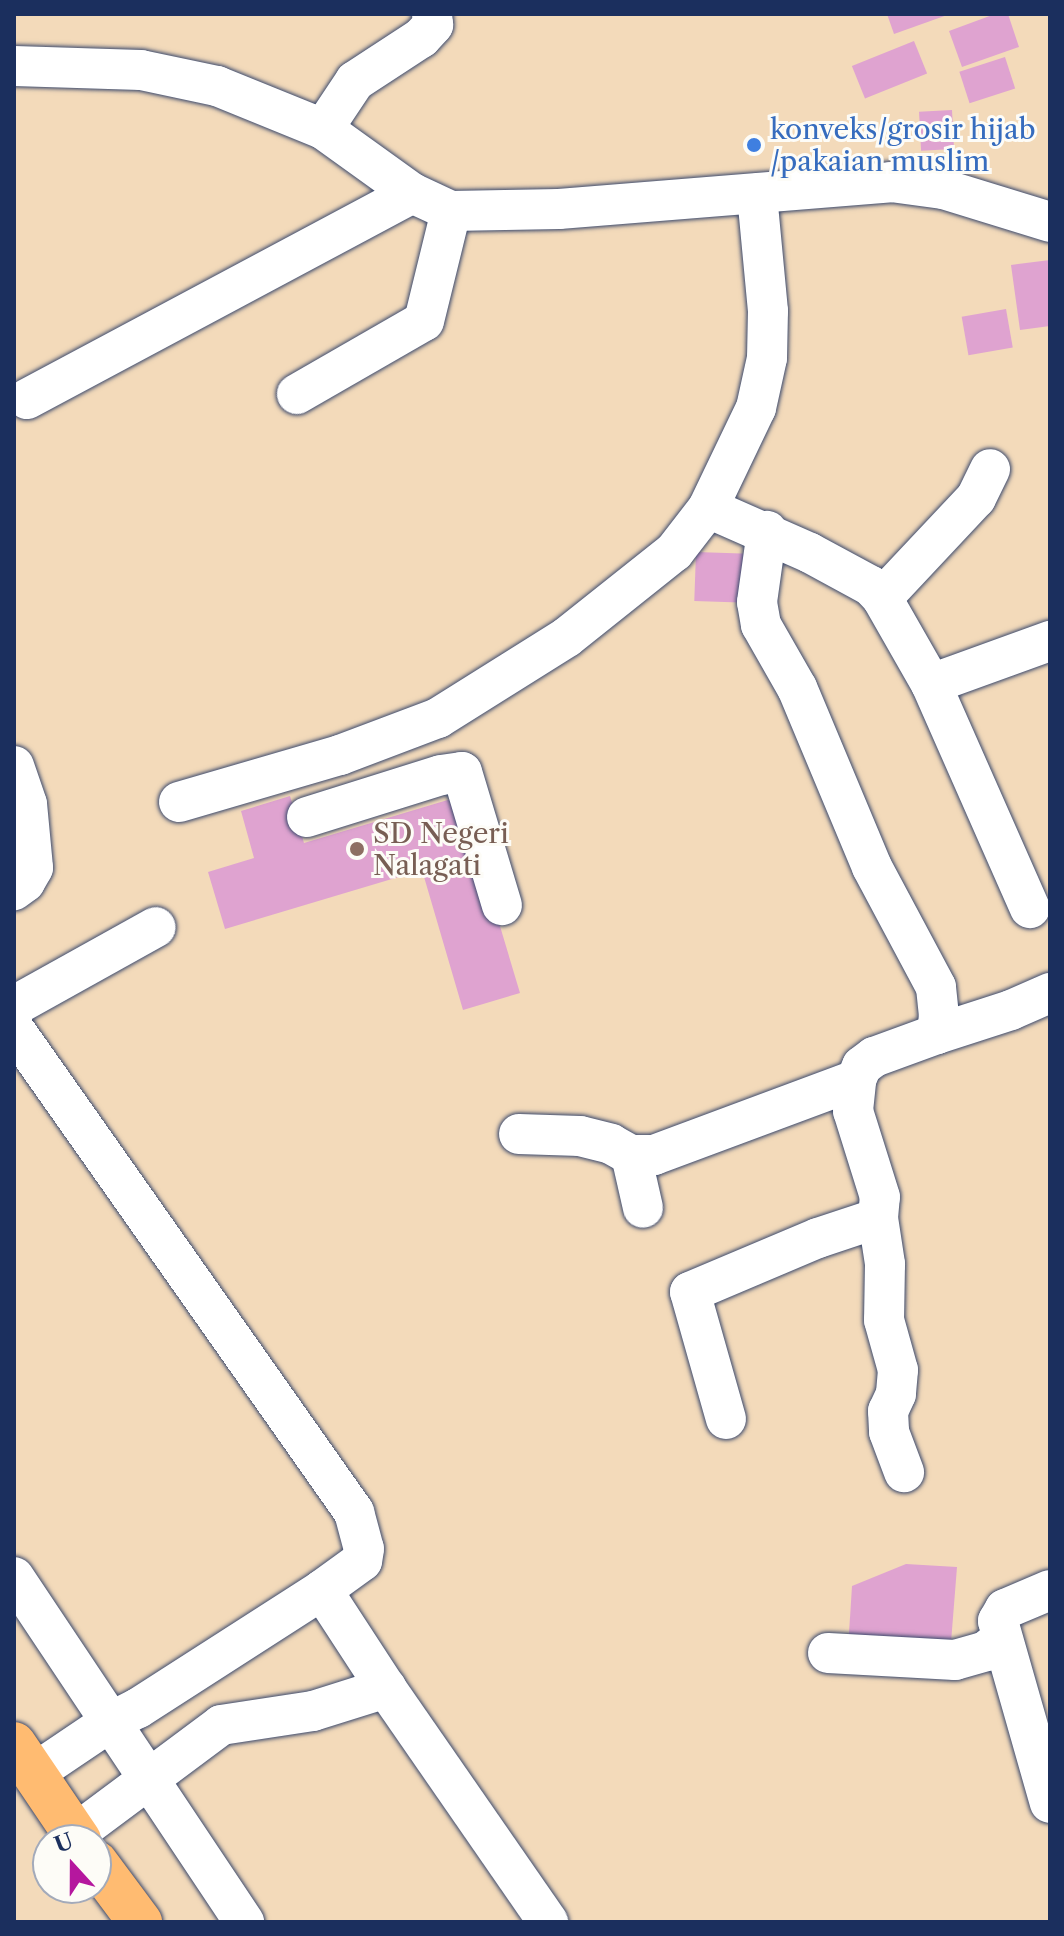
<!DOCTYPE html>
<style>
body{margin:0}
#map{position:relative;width:1064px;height:1936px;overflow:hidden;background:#f3daba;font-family:"Libre Caslon Text",serif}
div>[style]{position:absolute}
.building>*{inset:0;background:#dfa3d0;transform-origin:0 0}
.roads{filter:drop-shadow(0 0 2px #3b496c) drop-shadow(0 0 2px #3b496c)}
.minor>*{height:40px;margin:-20px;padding:0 20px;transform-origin:20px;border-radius:20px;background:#fff}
.major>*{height:44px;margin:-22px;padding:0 22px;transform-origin:22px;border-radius:22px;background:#ffbb71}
.dots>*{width:22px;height:22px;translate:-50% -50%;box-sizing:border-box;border:4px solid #fdfcf7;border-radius:50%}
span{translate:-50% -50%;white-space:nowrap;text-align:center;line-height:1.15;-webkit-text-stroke:6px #fdfcf7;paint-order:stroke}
.shop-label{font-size:28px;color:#366cbe}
.left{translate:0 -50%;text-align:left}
.education-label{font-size:28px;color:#785e54}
.frame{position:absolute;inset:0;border:16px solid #1b2f5e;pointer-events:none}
.north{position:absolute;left:32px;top:1824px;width:80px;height:80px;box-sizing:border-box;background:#fdfcf7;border:2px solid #a3aaba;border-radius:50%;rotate:339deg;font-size:22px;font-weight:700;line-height:32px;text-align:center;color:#1b2f5e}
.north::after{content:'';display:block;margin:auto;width:28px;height:36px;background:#b5179e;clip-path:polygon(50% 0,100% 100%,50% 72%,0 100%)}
</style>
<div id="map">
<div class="building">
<i style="clip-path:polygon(887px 14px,950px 14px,894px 34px)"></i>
<i style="clip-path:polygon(995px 14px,1008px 14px,1019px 47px,962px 67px,949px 31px)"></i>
<i style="left:914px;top:41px;width:35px;height:67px;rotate:68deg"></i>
<i style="left:1005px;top:57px;width:33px;height:48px;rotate:72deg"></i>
<i style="left:952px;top:110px;width:39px;height:33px;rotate:87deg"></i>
<i style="clip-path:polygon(1050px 260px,1050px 326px,1020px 330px,1011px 265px)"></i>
<i style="left:1006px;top:309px;width:39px;height:45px;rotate:80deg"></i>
<i style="left:696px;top:552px;width:53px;height:49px;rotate:2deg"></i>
<i style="clip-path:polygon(290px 796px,304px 843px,461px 796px,520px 993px,463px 1010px,422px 870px,225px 929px,208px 872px,254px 858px,241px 811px)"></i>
<i style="clip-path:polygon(906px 1564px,957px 1567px,950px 1655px,848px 1649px,852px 1586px)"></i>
</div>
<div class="roads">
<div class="minor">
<i style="left:14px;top:66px;width:127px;rotate:1.8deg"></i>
<i style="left:141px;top:70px;width:78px;rotate:11.9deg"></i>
<i style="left:217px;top:86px;width:114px;rotate:22.1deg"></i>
<i style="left:323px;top:129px;width:110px;rotate:35.7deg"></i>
<i style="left:412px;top:193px;width:43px;rotate:24.8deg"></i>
<i style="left:451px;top:211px;width:108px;rotate:-1.1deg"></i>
<i style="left:559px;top:209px;width:333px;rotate:-4.6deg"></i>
<i style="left:891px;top:182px;width:52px;rotate:7.7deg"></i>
<i style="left:943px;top:189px;width:112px;rotate:17.1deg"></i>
<i style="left:323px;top:129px;width:58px;rotate:-56.3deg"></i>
<i style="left:355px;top:81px;width:79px;rotate:-33.1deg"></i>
<i style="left:421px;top:38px;width:18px;rotate:-47deg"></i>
<i style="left:433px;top:25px;width:11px;rotate:-95deg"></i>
<i style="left:297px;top:394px;width:146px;rotate:-29.9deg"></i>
<i style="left:424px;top:321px;width:113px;rotate:-76.2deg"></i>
<i style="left:27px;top:399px;width:437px;rotate:-28.1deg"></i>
<i style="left:708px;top:508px;width:111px;rotate:23.8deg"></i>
<i style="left:810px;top:553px;width:69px;rotate:28.4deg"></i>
<i style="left:871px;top:586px;width:16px;rotate:47deg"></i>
<i style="left:882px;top:598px;width:99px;rotate:60.3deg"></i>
<i style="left:931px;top:684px;width:245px;rotate:66.2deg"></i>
<i style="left:882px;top:598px;width:137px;rotate:-46.8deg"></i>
<i style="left:976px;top:498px;width:32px;rotate:-64deg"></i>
<i style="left:931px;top:684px;width:127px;rotate:-19.9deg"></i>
<i style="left:14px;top:766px;width:40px;rotate:71.1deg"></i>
<i style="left:27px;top:804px;width:64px;rotate:84.6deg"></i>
<i style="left:33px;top:868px;width:16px;rotate:120deg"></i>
<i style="left:25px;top:882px;width:14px;rotate:144deg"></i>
<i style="left:179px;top:802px;width:168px;rotate:-16.3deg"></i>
<i style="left:340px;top:755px;width:105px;rotate:-20.7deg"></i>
<i style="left:438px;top:718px;width:152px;rotate:-32.1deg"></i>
<i style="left:567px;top:637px;width:137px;rotate:-38.5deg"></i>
<i style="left:674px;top:552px;width:56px;rotate:-52.3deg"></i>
<i style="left:708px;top:508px;width:111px;rotate:-64.4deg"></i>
<i style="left:756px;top:408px;width:51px;rotate:-77.6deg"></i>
<i style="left:767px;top:358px;width:47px;rotate:-88.8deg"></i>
<i style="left:768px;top:311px;width:118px;rotate:-95.4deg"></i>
<i style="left:307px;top:817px;width:140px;rotate:-17.4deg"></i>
<i style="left:441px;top:775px;width:21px;rotate:-8deg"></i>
<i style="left:462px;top:772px;width:139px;rotate:73.3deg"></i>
<i style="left:14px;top:1006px;width:162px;rotate:-29.1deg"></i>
<i style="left:14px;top:1029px;width:591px;rotate:54.86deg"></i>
<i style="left:354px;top:1512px;width:38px;rotate:75deg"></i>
<i style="left:364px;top:1549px;width:12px;rotate:99deg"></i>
<i style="left:362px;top:1561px;width:49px;rotate:144.1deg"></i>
<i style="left:322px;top:1590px;width:219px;rotate:147.3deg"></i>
<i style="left:138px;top:1708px;width:31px;rotate:153deg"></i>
<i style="left:110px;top:1722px;width:89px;rotate:146deg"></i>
<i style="left:937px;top:1034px;width:78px;rotate:-18deg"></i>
<i style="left:1011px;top:1010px;width:43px;rotate:-23.6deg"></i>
<i style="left:519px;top:1134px;width:61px;rotate:1.9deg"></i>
<i style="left:580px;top:1136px;width:32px;rotate:14deg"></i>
<i style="left:611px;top:1144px;width:23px;rotate:29deg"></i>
<i style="left:631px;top:1155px;width:23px"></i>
<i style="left:654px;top:1155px;width:215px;rotate:-20.4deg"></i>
<i style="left:631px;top:1155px;width:54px;rotate:77.2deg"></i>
<i style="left:878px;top:1218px;width:47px;rotate:81.3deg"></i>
<i style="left:885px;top:1264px;width:56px;rotate:91deg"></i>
<i style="left:884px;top:1320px;width:52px;rotate:74.4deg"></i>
<i style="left:898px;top:1370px;width:24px;rotate:95deg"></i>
<i style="left:896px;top:1394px;width:19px;rotate:115deg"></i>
<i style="left:888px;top:1411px;width:21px;rotate:87deg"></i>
<i style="left:889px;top:1432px;width:43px;rotate:69.4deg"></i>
<i style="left:726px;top:1419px;width:132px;rotate:-105.8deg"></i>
<i style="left:690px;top:1292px;width:139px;rotate:-22.9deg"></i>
<i style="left:818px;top:1238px;width:63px;rotate:-18.4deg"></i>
<i style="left:878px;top:1218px;width:21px;rotate:-85deg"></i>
<i style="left:880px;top:1197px;width:90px;rotate:-107.4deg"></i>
<i style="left:853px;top:1111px;width:31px;rotate:-84deg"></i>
<i style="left:856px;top:1080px;width:15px;rotate:-67deg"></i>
<i style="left:862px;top:1066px;width:15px;rotate:-37deg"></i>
<i style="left:874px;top:1057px;width:67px;rotate:-20.1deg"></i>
<i style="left:937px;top:1034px;width:18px;rotate:-84deg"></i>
<i style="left:939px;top:1016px;width:29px;rotate:-96deg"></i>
<i style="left:936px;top:987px;width:136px;rotate:-118.1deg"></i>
<i style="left:872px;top:867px;width:194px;rotate:-112.7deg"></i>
<i style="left:797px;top:688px;width:73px;rotate:-119.7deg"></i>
<i style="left:761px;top:625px;width:23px;rotate:-100deg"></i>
<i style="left:757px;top:602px;width:72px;rotate:-82deg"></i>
<i style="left:14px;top:1577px;width:415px;rotate:56.3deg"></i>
<i style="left:322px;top:1590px;width:117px;rotate:56.9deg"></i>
<i style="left:1050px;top:1590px;width:49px;rotate:157.1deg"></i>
<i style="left:1005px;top:1609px;width:14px;rotate:120deg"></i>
<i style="left:998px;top:1621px;width:189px;rotate:74.1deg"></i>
<i style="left:828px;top:1653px;width:127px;rotate:3.2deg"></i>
<i style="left:955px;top:1660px;width:32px;rotate:-16deg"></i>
<i style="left:986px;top:1651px;width:19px;rotate:-39deg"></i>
<i style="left:75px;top:1834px;width:182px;rotate:-36.7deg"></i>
<i style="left:221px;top:1725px;width:93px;rotate:-8.7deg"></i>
<i style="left:313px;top:1711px;width:77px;rotate:-17.5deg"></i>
<i style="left:386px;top:1688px;width:285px;rotate:55.3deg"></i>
</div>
<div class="major">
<i style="left:14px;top:1744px;width:116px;rotate:55.9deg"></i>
<i style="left:96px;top:1863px;width:74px;rotate:53.3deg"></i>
</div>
</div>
<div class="dots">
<i style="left:754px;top:145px;background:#3f7fe0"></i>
<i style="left:357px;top:849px;background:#8d6e63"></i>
</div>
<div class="shop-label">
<span class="left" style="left:770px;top:145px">konveks/grosir hijab<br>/pakaian muslim</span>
</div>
<div class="education-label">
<span class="left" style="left:373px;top:849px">SD Negeri<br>Nalagati</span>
</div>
<div class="frame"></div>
<div class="north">U</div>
</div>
